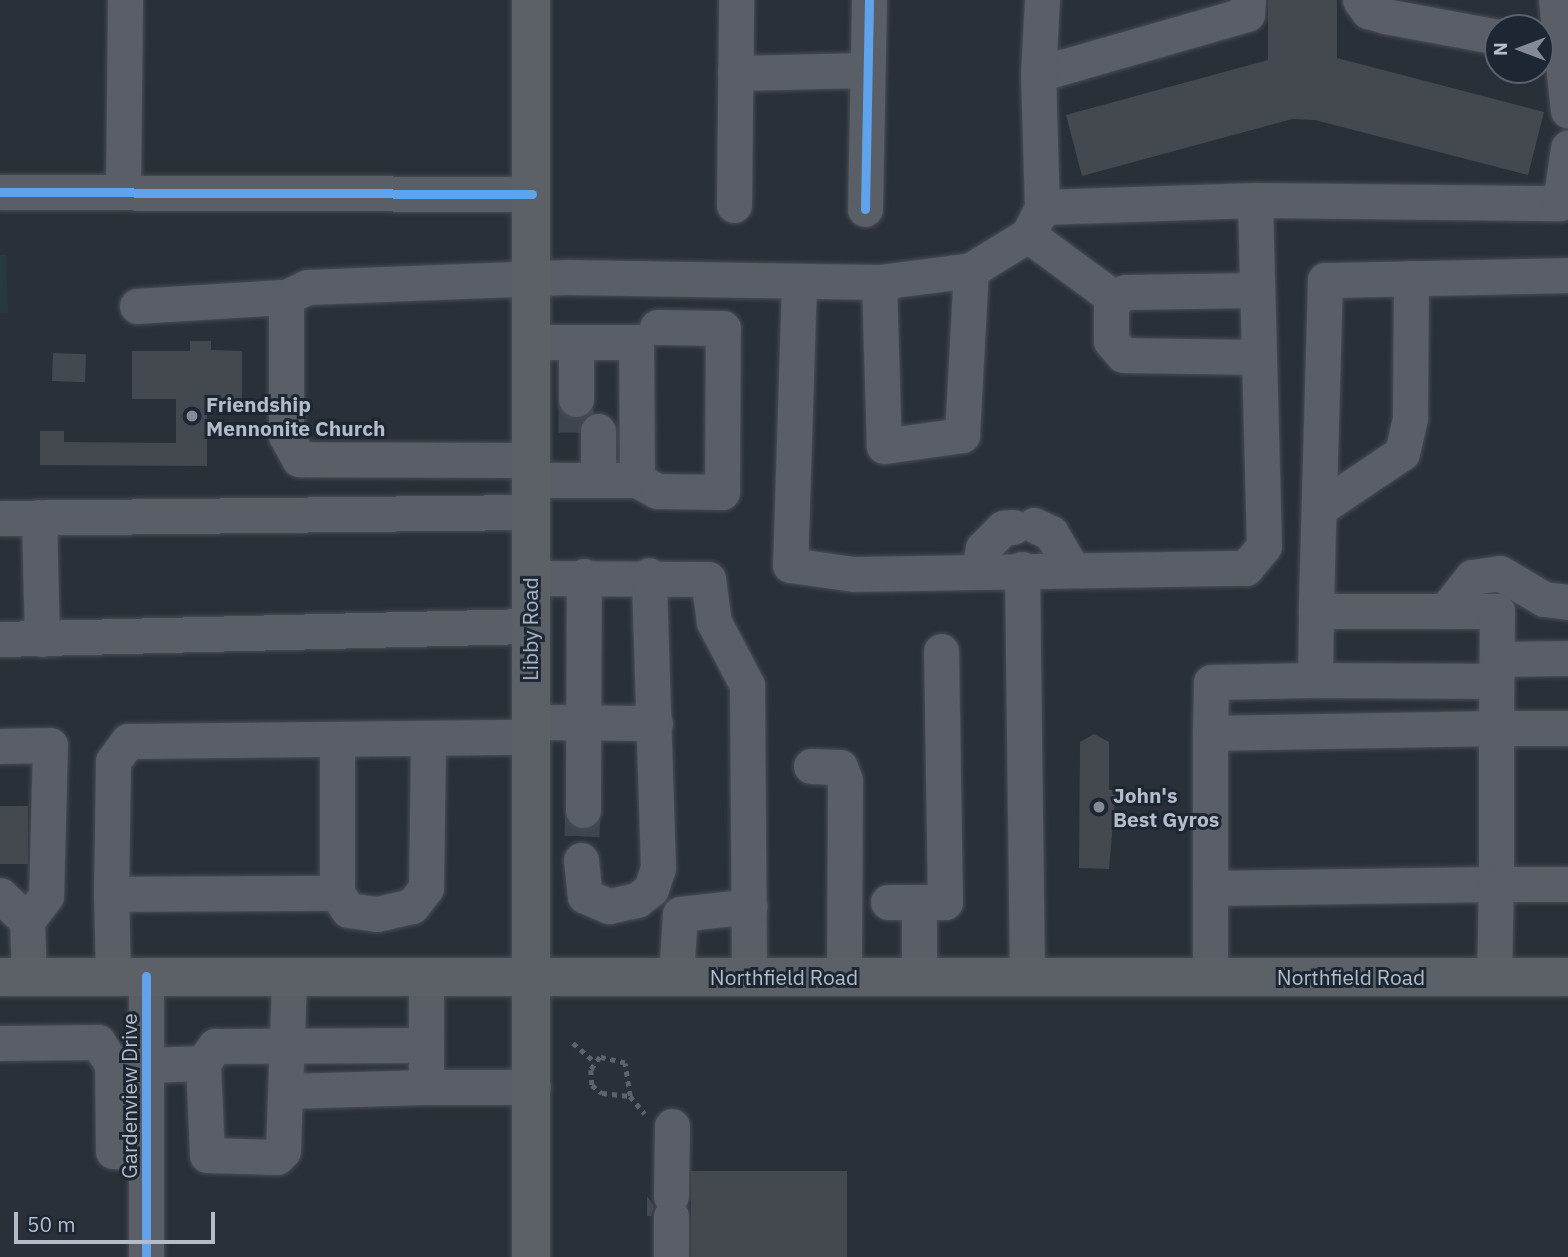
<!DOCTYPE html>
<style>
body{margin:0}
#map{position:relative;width:1568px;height:1257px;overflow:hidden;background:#2a3038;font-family:"IBM Plex Sans",sans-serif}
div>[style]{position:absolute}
.green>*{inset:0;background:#273a3e}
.building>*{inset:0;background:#444950;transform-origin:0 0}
.minor-tunnel>*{height:35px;margin-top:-17.5px;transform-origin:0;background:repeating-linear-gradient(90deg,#3f454e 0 35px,transparent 0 53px)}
.path>*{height:4.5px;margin-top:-2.25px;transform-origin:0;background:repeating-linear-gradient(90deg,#5d636a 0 5px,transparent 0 10px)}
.roads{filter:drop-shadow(0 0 2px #484c53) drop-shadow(0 0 2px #484c53)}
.minor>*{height:35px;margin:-17.5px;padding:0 17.5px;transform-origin:17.5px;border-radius:17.5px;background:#5a5e66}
.major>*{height:38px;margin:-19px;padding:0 19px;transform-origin:19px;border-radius:19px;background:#5c6168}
.cycleway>*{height:9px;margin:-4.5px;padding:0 4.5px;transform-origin:4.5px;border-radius:4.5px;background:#60a3ed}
.dots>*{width:19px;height:19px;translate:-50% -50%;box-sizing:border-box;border:4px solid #1d2633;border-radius:50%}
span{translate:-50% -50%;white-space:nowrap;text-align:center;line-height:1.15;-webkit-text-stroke:6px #1d2633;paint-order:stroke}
.poi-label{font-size:21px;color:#b4bcc9;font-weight:700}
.left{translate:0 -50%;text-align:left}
.street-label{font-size:21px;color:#b4bcc9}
.north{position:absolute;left:1484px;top:14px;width:70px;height:70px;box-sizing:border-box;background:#1d2633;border:2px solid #59626f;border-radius:50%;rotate:270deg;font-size:19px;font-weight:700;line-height:28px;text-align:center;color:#b4bcc9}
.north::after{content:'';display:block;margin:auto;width:24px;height:32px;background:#848b96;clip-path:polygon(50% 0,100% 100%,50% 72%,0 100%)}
.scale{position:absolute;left:14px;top:1212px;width:201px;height:32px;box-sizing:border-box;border:4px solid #b4bcc9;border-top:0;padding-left:9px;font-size:21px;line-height:24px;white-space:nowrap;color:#b4bcc9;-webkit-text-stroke:5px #1d2633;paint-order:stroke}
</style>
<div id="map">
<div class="green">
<i style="clip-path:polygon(0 255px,6px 255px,8px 313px,0 313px)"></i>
</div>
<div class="building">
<i style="clip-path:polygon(1268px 0,1337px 0,1337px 58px,1544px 112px,1528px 175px,1315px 120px,1292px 119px,1082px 176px,1066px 115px,1268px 60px)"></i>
<i style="clip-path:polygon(190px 341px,211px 341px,211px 350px,242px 351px,242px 401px,207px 401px,207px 466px,40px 465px,40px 431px,64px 431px,64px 442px,176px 443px,176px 399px,132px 399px,132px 351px,190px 351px)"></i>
<i style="left:53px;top:353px;width:33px;height:28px;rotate:2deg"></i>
<i style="clip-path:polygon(1094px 734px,1109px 742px,1109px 790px,1116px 790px,1109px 869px,1079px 868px,1080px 742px)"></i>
<i style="left:0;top:806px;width:28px;height:58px"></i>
<i style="left:847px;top:1171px;width:86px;height:156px;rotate:90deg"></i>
<i style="clip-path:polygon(647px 1196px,654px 1206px,651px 1216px,647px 1216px)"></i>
</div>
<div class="minor-tunnel">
<i style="left:576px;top:399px;width:33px;rotate:90deg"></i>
<i style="left:582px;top:836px;width:26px;rotate:-88deg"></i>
</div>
<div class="path">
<i style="left:573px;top:1043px;width:30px;rotate:41deg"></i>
<i style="left:630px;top:1096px;width:33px;rotate:-99deg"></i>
<i style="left:625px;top:1063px;width:26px;rotate:-167deg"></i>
<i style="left:600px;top:1057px;width:16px;rotate:125deg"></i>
<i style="left:591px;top:1070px;width:15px;rotate:86deg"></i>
<i style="left:592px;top:1085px;width:13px;rotate:39deg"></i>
<i style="left:602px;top:1093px;width:28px;rotate:6deg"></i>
<i style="left:630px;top:1096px;width:23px;rotate:50deg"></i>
</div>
<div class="roads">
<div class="minor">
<i style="left:1248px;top:0;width:14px;rotate:94deg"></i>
<i style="left:1247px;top:14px;width:217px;rotate:164deg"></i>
<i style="left:1038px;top:74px;width:133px;rotate:88.3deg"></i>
<i style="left:1042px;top:207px;width:213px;rotate:-1.9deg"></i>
<i style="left:1255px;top:200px;width:305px;rotate:0.6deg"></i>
<i style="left:1560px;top:203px;width:56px;rotate:-81.7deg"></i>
<i style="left:1360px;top:0;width:14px;rotate:54deg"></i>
<i style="left:1368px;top:11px;width:18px;rotate:16deg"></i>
<i style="left:1385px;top:16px;width:115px;rotate:10.5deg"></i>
<i style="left:1556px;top:0;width:111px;rotate:83.8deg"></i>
<i style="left:735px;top:73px;width:132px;rotate:-1.3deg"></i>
<i style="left:1038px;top:74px;width:74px;rotate:-86.9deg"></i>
<i style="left:0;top:192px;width:532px;rotate:0.22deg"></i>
<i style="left:123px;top:192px;width:192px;rotate:-89.4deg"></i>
<i style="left:734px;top:205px;width:205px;rotate:-89.4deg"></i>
<i style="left:865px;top:209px;width:209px;rotate:-88.9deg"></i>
<i style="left:1028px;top:235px;width:107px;rotate:36.2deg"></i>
<i style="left:1568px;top:275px;width:243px;rotate:178.8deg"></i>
<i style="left:1325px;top:280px;width:331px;rotate:91.6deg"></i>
<i style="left:1316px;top:611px;width:181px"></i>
<i style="left:1497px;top:611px;width:117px;rotate:90.5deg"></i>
<i style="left:1496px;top:728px;width:72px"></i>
<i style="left:799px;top:282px;width:283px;rotate:91.8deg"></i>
<i style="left:790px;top:565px;width:64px;rotate:8.1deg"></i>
<i style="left:853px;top:574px;width:393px;rotate:-0.9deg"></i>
<i style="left:1246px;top:568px;width:28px;rotate:-51deg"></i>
<i style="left:1264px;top:546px;width:346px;rotate:-91.5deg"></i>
<i style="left:879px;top:282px;width:164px;rotate:88.3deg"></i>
<i style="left:884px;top:446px;width:79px;rotate:-8deg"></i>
<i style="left:962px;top:435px;width:165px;rotate:-86.9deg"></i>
<i style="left:1257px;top:290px;width:132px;rotate:179.1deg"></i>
<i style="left:1125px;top:292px;width:18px;rotate:142deg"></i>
<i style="left:1111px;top:303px;width:38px;rotate:90deg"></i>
<i style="left:1111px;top:341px;width:18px;rotate:49deg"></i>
<i style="left:1123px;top:355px;width:136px;rotate:0.8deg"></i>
<i style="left:137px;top:306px;width:149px;rotate:-3.5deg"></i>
<i style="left:576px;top:342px;width:57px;rotate:90deg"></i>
<i style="left:598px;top:431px;width:49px;rotate:90deg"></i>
<i style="left:529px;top:460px;width:230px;rotate:-179.8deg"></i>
<i style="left:299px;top:459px;width:26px;rotate:-119deg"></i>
<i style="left:286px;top:436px;width:139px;rotate:-90deg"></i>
<i style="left:286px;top:297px;width:23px;rotate:-25deg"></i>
<i style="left:307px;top:287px;width:260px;rotate:-2.2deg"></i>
<i style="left:567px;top:277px;width:312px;rotate:0.9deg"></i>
<i style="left:879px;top:282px;width:93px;rotate:-7.4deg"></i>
<i style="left:971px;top:270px;width:67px;rotate:-31.6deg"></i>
<i style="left:1028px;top:235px;width:31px;rotate:-63deg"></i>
<i style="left:529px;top:480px;width:108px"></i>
<i style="left:637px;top:480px;width:138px;rotate:-90.4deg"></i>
<i style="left:636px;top:342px;width:106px;rotate:180deg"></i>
<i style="left:637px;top:480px;width:23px;rotate:29deg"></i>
<i style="left:657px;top:491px;width:65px;rotate:0.9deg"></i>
<i style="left:722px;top:492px;width:164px;rotate:-89.7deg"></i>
<i style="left:723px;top:328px;width:66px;rotate:-179.1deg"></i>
<i style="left:1320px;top:508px;width:99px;rotate:-33.9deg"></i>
<i style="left:1402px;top:453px;width:37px;rotate:-77deg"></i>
<i style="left:1410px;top:417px;width:139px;rotate:-89.6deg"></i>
<i style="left:39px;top:517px;width:122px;rotate:88.6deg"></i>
<i style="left:0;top:518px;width:529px;rotate:-0.65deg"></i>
<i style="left:1034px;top:525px;width:19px;rotate:25deg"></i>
<i style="left:1051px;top:533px;width:42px;rotate:59.7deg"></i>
<i style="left:1022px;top:569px;width:408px;rotate:89.3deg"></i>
<i style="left:979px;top:570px;width:22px;rotate:-80deg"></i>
<i style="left:983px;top:548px;width:28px;rotate:-45deg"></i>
<i style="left:1003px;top:528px;width:10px;rotate:-6deg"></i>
<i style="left:530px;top:578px;width:178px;rotate:0.3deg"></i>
<i style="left:708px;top:579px;width:43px;rotate:82.1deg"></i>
<i style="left:714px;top:622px;width:71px;rotate:62.4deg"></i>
<i style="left:747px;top:685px;width:292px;rotate:89.6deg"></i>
<i style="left:1446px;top:610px;width:42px;rotate:-51.8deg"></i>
<i style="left:1472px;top:577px;width:28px;rotate:-8deg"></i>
<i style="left:1500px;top:573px;width:51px;rotate:30.6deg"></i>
<i style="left:1544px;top:599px;width:24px;rotate:7deg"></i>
<i style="left:0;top:639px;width:530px;rotate:-1.41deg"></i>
<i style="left:1497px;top:659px;width:71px;rotate:-0.8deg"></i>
<i style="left:1315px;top:680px;width:181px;rotate:0.3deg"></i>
<i style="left:531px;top:722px;width:124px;rotate:0.5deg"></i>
<i style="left:1210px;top:733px;width:51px;rotate:-88.9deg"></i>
<i style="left:1211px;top:682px;width:104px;rotate:-1.1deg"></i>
<i style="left:1315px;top:680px;width:69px;rotate:-89.2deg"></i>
<i style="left:337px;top:741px;width:152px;rotate:90deg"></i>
<i style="left:337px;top:893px;width:20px;rotate:57deg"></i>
<i style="left:348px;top:910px;width:29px;rotate:8deg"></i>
<i style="left:377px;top:914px;width:36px;rotate:-13deg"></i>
<i style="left:412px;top:906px;width:23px;rotate:-52deg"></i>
<i style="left:426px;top:888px;width:147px;rotate:-89.2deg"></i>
<i style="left:0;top:746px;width:50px;rotate:-1.1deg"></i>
<i style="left:50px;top:745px;width:151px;rotate:91.5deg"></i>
<i style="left:46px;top:896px;width:31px;rotate:127deg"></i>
<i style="left:27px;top:921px;width:37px;rotate:-136deg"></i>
<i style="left:811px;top:766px;width:29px;rotate:2deg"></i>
<i style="left:840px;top:767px;width:14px;rotate:69deg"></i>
<i style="left:845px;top:780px;width:198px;rotate:90.3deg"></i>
<i style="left:583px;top:810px;width:234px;rotate:-89.8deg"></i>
<i style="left:581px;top:860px;width:36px;rotate:84deg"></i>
<i style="left:585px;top:896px;width:26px;rotate:23deg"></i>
<i style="left:609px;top:906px;width:29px;rotate:-12deg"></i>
<i style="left:637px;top:900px;width:18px;rotate:-38deg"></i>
<i style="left:651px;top:889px;width:22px;rotate:-72deg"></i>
<i style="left:658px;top:868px;width:293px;rotate:-91.8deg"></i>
<i style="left:111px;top:894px;width:133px;rotate:-89.1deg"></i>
<i style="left:113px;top:761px;width:25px;rotate:-53deg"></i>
<i style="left:128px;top:741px;width:404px;rotate:-0.6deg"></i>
<i style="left:888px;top:902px;width:57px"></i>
<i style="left:945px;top:902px;width:251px;rotate:-90.9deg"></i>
<i style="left:919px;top:902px;width:74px;rotate:90deg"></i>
<i style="left:27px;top:921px;width:56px;rotate:88deg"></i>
<i style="left:113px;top:976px;width:82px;rotate:-91.4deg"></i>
<i style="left:111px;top:894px;width:226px;rotate:-0.3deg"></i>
<i style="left:426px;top:976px;width:69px;rotate:90deg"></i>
<i style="left:676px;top:977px;width:63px;rotate:-86.4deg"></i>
<i style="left:680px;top:914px;width:70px;rotate:-6.5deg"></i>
<i style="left:1210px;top:977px;width:244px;rotate:-90deg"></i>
<i style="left:1210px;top:733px;width:286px;rotate:-1deg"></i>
<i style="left:1496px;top:728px;width:156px;rotate:90deg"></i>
<i style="left:1496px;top:884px;width:286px;rotate:179.2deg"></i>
<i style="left:1494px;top:977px;width:93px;rotate:-88.8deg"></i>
<i style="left:1496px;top:884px;width:72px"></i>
<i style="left:0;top:1043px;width:98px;rotate:-0.6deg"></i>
<i style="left:98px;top:1042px;width:26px;rotate:58deg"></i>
<i style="left:112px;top:1064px;width:87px;rotate:89.3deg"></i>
<i style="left:113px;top:1151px;width:33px;rotate:3deg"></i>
<i style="left:203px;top:1063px;width:92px;rotate:87.5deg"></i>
<i style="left:207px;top:1155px;width:70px;rotate:1.6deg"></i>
<i style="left:277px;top:1157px;width:8px;rotate:-45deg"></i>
<i style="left:283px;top:1151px;width:175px;rotate:-88deg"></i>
<i style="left:146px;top:1065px;width:57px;rotate:-2deg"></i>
<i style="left:203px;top:1063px;width:21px;rotate:-55deg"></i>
<i style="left:215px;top:1046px;width:211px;rotate:-0.3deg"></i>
<i style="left:426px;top:1045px;width:42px;rotate:90deg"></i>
<i style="left:426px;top:1087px;width:140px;rotate:178.4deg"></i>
<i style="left:426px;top:1087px;width:107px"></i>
<i style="left:671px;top:1196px;width:70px;rotate:-89.2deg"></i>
<i style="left:146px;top:1257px;width:281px;rotate:-90deg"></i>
<i style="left:671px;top:1257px;width:41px;rotate:-90deg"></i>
</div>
<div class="major">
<i style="left:0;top:977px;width:1568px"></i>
<i style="left:531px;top:1257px;width:1257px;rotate:-90deg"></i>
</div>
</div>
<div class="cycleway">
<i style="left:0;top:192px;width:532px;rotate:0.22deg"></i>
<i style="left:865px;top:209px;width:209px;rotate:-88.9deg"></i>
<i style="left:146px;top:1257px;width:281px;rotate:-90deg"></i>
</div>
<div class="dots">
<i style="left:192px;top:416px;background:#848b96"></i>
<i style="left:1099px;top:807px;background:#848b96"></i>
</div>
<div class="poi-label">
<span class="left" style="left:206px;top:416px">Friendship<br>Mennonite Church</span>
<span class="left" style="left:1113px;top:807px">John's<br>Best Gyros</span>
</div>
<div class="street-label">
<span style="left:530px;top:629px;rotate:-90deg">Libby Road</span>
<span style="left:784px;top:977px">Northfield Road</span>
<span style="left:1351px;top:977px">Northfield Road</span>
<span style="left:129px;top:1096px;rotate:-90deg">Gardenview Drive</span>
</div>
<div class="north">N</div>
<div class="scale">50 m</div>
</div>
